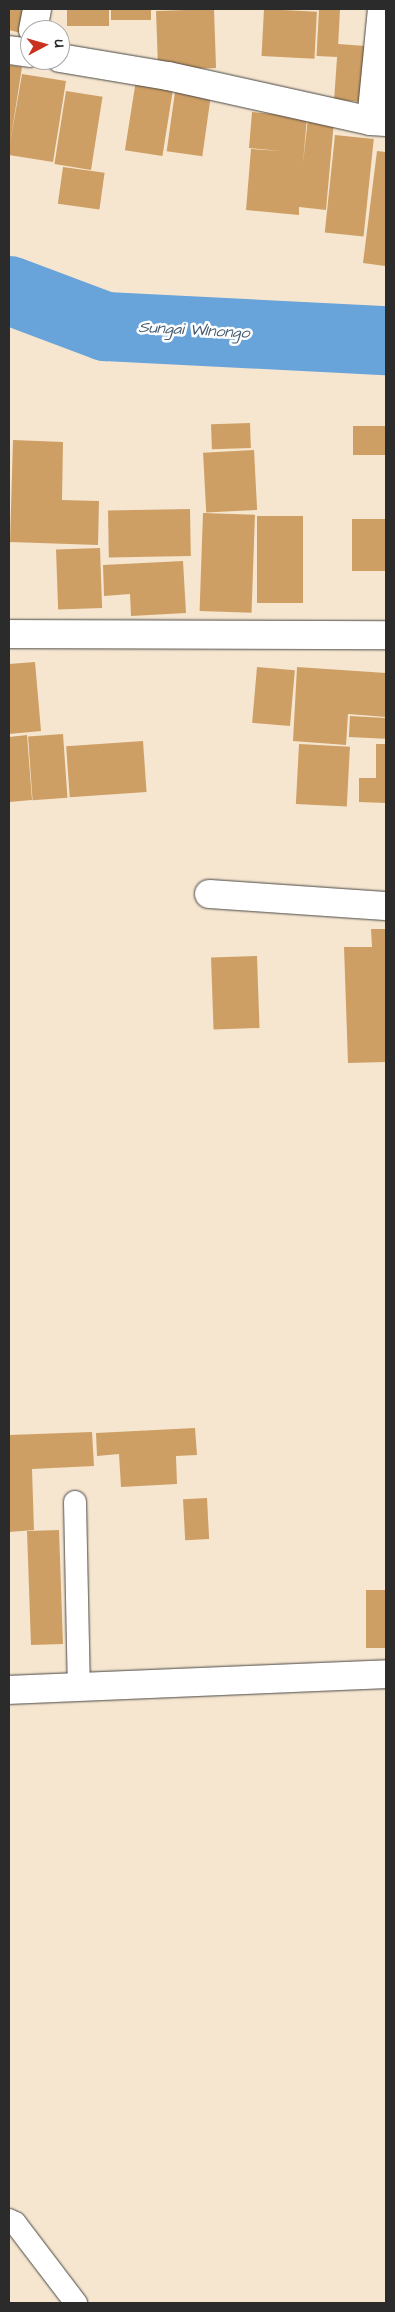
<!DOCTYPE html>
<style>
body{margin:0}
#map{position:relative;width:395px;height:2312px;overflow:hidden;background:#f6e6d0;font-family:"Architects Daughter",sans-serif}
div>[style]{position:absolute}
.river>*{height:69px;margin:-34.5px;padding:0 34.5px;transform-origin:34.5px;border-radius:34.5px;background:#68a3d9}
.building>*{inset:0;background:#ce9f65;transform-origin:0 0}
.roads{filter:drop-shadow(0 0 1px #494744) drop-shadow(0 0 1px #494744)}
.lane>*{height:22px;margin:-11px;padding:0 11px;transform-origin:11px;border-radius:11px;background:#fff}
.street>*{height:28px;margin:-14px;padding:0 14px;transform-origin:14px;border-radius:14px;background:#fff}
span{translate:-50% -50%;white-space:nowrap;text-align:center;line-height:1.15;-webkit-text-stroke:5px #fff;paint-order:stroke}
.water-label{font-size:16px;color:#435b71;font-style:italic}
.frame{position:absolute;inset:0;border:10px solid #2b2b2b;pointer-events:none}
.north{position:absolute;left:20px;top:20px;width:50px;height:50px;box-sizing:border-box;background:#fff;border:1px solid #aaa;border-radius:50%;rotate:84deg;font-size:14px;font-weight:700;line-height:20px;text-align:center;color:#2b2b2b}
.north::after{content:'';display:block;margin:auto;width:18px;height:22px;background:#c8321e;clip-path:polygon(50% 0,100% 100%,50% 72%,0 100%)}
</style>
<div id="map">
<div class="river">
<i style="left:9px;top:290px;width:103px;rotate:20.6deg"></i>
<i style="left:105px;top:326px;width:281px;rotate:2.9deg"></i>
</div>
<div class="building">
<i style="clip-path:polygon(9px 9px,27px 9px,21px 33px,9px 30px)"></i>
<i style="left:67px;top:9px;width:42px;height:17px"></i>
<i style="left:111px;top:9px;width:40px;height:11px"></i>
<i style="left:214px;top:9px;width:59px;height:58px;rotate:88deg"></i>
<i style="left:264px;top:9px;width:53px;height:47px;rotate:3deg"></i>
<i style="left:319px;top:9px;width:21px;height:47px;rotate:3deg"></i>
<i style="left:338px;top:44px;width:31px;height:56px;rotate:4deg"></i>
<i style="clip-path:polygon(9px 65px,22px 67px,10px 144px,22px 74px,66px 81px,53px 162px,9px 155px)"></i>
<i style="left:136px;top:80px;width:38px;height:71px;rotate:9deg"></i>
<i style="left:176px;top:85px;width:36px;height:67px;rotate:8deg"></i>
<i style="left:66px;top:91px;width:37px;height:74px;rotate:9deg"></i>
<i style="clip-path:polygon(252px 112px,307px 117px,303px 163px,308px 118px,334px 121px,326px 210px,299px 207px,299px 215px,246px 210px,251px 149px,282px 151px,249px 148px)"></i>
<i style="left:335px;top:135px;width:39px;height:98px;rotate:6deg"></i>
<i style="clip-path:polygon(377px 151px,386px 152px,385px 266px,363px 263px)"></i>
<i style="left:63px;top:167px;width:42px;height:37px;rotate:8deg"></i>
<i style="left:250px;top:423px;width:25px;height:39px;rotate:88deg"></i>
<i style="left:386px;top:426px;width:29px;height:33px;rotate:90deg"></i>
<i style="clip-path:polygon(13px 440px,63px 442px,62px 500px,99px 501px,98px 545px,10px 542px)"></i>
<i style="left:254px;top:450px;width:60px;height:51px;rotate:87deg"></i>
<i style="left:190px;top:509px;width:47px;height:82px;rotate:89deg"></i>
<i style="left:203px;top:513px;width:52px;height:98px;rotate:2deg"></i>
<i style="left:257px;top:516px;width:46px;height:87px"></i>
<i style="left:386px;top:519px;width:52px;height:34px;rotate:90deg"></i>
<i style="left:100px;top:548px;width:60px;height:44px;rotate:88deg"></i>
<i style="clip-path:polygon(183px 561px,186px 613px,131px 616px,130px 594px,104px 596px,103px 565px)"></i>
<i style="clip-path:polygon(35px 662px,41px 731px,9px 734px,9px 664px)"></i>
<i style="left:257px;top:667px;width:38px;height:56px;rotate:5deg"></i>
<i style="clip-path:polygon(297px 667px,386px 673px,386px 717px,348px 714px,346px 745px,293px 741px)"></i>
<i style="left:350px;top:716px;width:36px;height:21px;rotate:3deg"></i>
<i style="left:63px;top:734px;width:64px;height:35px;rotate:86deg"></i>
<i style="clip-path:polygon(27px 735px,32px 800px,9px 802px,9px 737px)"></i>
<i style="left:143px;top:741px;width:51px;height:77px;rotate:86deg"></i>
<i style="left:299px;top:744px;width:51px;height:60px;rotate:3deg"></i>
<i style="clip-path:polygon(376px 744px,386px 744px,386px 803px,359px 802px,359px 778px,376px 778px)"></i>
<i style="clip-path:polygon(371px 929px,386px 929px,386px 1062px,348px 1063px,344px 947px,372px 947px)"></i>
<i style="left:257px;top:956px;width:72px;height:46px;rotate:88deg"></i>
<i style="clip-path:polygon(195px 1428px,197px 1455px,176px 1456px,177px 1484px,121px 1487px,119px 1454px,97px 1456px,96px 1433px)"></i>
<i style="clip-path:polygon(92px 1432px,94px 1466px,32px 1469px,34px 1530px,9px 1532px,9px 1435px)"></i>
<i style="left:207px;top:1498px;width:41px;height:24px;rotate:87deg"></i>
<i style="left:59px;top:1530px;width:114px;height:32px;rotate:88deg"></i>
<i style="left:386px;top:1590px;width:58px;height:20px;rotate:90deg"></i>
</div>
<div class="roads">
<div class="lane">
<i style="left:75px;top:1502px;width:185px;rotate:88.8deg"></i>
<i style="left:9px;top:2220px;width:7px;rotate:27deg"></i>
<i style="left:15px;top:2223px;width:101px;rotate:52.7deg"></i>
</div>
<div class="street">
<i style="left:33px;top:30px;width:21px;rotate:-79deg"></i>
<i style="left:9px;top:50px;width:21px;rotate:8deg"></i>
<i style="left:60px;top:58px;width:109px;rotate:9.5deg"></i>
<i style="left:168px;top:76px;width:208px;rotate:12.5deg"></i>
<i style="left:371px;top:121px;width:15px;rotate:4deg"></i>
<i style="left:371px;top:121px;width:113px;rotate:-84.4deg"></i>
<i style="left:9px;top:634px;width:377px;rotate:0.2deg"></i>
<i style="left:209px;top:894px;width:177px;rotate:3.9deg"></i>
<i style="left:9px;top:1690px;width:377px;rotate:-2.4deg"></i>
</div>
</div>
<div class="water-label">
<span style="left:194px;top:330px;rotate:3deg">Sungai WInongo</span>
</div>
<div class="frame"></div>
<div class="north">U</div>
</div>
